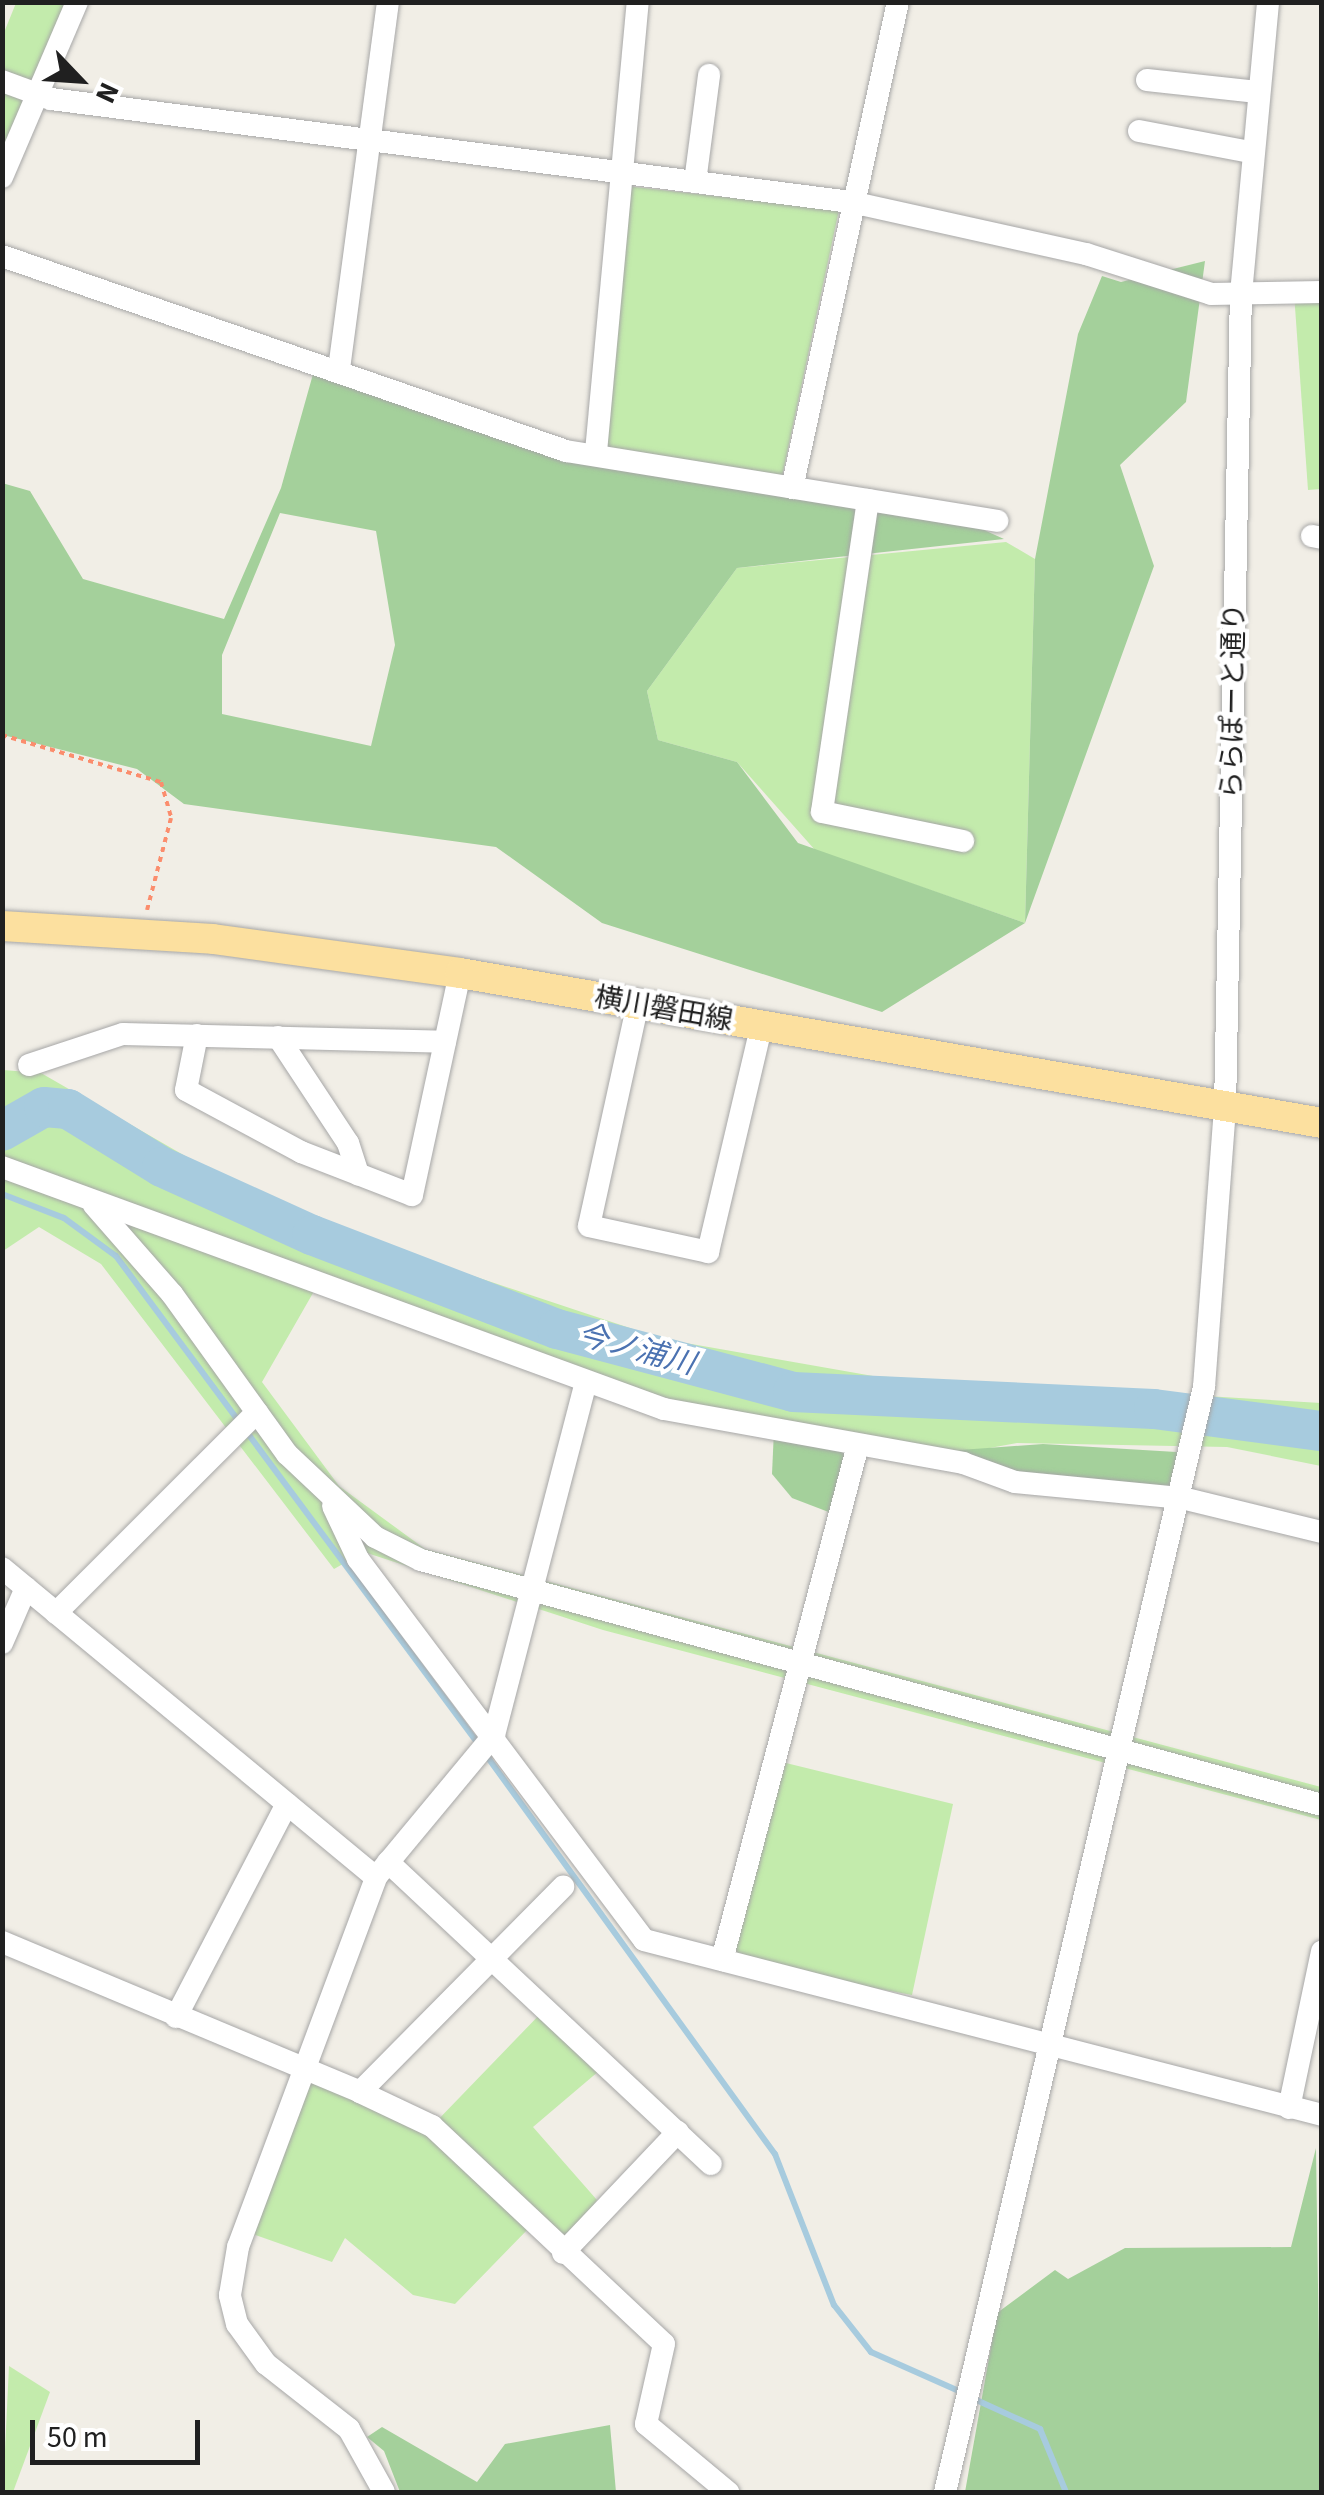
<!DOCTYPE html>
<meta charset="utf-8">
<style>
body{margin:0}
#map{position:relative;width:1324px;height:2495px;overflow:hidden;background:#f1eee6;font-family:"Source Sans 3","Noto Sans JP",sans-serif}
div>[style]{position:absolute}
.grass>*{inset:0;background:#c3ebac}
.forest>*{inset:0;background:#a4d09b}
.stream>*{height:6px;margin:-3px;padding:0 3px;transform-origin:3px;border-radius:3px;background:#a7cbde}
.river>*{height:40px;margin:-20px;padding:0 20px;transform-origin:20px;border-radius:20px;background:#a7cbde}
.path>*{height:4px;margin-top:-2px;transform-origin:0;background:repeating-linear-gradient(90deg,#fb8d6d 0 5px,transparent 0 10px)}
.roads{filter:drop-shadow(0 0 2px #a7a7a7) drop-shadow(0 0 2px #a7a7a7)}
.minor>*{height:22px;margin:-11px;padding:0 11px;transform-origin:11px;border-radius:11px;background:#fff}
.major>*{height:30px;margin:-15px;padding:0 15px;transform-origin:15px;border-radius:15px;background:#fce09f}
span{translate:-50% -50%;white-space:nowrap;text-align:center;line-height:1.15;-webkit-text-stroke:8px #fff;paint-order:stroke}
.street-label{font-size:28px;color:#202020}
.water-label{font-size:30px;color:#4b72b1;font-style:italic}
.frame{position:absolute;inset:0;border:5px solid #202020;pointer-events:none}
.north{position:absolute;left:30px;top:30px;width:100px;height:100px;-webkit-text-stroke:8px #fff;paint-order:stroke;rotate:115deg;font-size:28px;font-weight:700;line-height:40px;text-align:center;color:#202020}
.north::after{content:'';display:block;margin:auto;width:35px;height:45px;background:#202020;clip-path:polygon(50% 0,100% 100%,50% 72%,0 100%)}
.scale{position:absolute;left:30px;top:2420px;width:170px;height:45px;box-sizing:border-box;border:5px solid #202020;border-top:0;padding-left:12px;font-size:30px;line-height:35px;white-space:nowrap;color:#202020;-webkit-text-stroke:8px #fff;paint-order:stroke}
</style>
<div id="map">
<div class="grass">
<i style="clip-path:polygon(16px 3px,81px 3px,3px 181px,3px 35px)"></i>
<i style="clip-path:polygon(626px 186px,839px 210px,780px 486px,596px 452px)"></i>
<i style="clip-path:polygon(1294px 293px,1321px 294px,1321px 489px,1308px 490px)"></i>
<i style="clip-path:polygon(1006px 542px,1035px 559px,1025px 923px,815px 850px,737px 762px,658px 740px,647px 691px,737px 568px)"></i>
<i style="clip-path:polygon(3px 1070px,41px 1073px,284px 1213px,663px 1339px,873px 1376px,1321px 1403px,1321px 1466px,1227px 1447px,1017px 1443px,935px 1458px,751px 1425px,317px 1286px,262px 1382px,339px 1486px,425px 1549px,1321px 1787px,1321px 1820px,603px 1630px,364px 1552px,334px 1569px,101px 1264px,39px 1227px,3px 1251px)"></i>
<i style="clip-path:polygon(786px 1763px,953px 1804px,912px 1995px,722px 1960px)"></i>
<i style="clip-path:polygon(545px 2009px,606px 2065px,533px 2127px,597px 2200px,563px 2253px,532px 2225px,455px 2304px,413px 2295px,345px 2238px,332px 2262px,250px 2233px,303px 2071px,432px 2126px)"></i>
<i style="clip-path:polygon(9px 2366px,50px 2392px,13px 2492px,3px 2492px)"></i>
</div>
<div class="forest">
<i style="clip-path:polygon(evenodd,1205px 261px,1186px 402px,1120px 465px,1154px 566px,1025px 923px,882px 1012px,602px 923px,496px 847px,184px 804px,137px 769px,3px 735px,2px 483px,30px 491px,83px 579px,224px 619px,281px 488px,315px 367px,514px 433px,944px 512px,1004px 539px,737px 568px,647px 691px,658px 740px,737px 762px,798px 843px,1025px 923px,1035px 559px,1078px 334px,1102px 276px,1121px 282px,1205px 261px,280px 513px,376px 531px,395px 645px,371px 746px,222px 714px,222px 655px,280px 513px)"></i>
<i style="clip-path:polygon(774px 1430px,858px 1445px,839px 1516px,792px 1498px,772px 1474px)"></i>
<i style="clip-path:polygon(1043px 1444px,1193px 1453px,1182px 1498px,963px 1463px,960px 1450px)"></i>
<i style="clip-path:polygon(1316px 2148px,1321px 2492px,965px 2492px,997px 2313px,1055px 2270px,1068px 2279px,1125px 2248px,1291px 2247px)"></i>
<i style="clip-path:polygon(610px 2425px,616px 2492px,400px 2492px,384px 2451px,367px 2437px,382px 2427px,477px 2482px,505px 2444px)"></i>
</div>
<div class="stream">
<i style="left:2px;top:1194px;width:66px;rotate:21.2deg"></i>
<i style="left:64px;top:1218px;width:64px;rotate:36.2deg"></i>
<i style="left:116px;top:1256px;width:609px;rotate:53.41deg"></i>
<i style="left:486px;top:1755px;width:493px;rotate:54.1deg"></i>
<i style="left:775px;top:2154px;width:162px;rotate:68.7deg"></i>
<i style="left:834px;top:2305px;width:60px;rotate:51.8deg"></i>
<i style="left:871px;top:2352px;width:98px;rotate:24deg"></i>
<i style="left:972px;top:2398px;width:75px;rotate:24.5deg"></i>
<i style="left:1040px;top:2429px;width:68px;rotate:67.6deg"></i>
</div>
<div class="river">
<i style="left:2px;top:1131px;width:48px;rotate:-29.7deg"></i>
<i style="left:44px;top:1107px;width:24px;rotate:5deg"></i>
<i style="left:68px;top:1109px;width:110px;rotate:31.7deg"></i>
<i style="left:162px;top:1167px;width:165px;rotate:24.4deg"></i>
<i style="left:312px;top:1235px;width:262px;rotate:21deg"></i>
<i style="left:557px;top:1329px;width:244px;rotate:14.9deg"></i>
<i style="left:793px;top:1392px;width:361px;rotate:2.7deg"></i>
<i style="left:1154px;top:1409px;width:169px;rotate:7.5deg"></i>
</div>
<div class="path">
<i style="left:2px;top:735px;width:166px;rotate:16.5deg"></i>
<i style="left:161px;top:782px;width:37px;rotate:74deg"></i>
<i style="left:171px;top:818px;width:95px;rotate:104.6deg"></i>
</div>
<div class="roads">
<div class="minor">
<i style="left:1147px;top:80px;width:111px;rotate:6.2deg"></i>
<i style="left:2px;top:81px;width:52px;rotate:20.2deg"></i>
<i style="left:51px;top:99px;width:807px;rotate:7.34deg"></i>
<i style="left:851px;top:202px;width:241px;rotate:12.5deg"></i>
<i style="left:1086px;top:254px;width:131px;rotate:17.7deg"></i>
<i style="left:1211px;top:294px;width:111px;rotate:-1deg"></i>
<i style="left:1139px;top:131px;width:113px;rotate:10.7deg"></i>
<i style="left:2px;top:177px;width:190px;rotate:-66.8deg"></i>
<i style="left:695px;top:182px;width:108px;rotate:-82.5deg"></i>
<i style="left:2px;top:256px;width:597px;rotate:19.07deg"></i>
<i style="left:566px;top:451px;width:437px;rotate:9.2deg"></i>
<i style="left:339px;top:369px;width:370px;rotate:-82.4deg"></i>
<i style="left:596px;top:452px;width:452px;rotate:-84.7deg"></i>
<i style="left:792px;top:488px;width:497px;rotate:-77.7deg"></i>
<i style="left:868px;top:500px;width:315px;rotate:98.4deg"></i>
<i style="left:822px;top:812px;width:144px;rotate:11.6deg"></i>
<i style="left:1312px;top:536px;width:10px;rotate:11deg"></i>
<i style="left:638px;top:1003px;width:228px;rotate:102.4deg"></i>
<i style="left:589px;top:1226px;width:122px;rotate:12.3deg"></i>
<i style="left:708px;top:1252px;width:231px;rotate:-76.7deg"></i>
<i style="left:197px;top:1035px;width:56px;rotate:101.3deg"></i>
<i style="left:186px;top:1090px;width:131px;rotate:28.3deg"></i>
<i style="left:301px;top:1152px;width:119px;rotate:21.2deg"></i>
<i style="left:412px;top:1195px;width:227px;rotate:-77.8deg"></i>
<i style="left:278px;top:1037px;width:127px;rotate:56.6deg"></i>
<i style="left:348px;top:1143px;width:33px;rotate:72deg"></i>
<i style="left:29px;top:1065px;width:99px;rotate:-18.3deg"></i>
<i style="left:123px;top:1034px;width:322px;rotate:1.4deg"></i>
<i style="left:2px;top:1167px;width:705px;rotate:20.08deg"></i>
<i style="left:664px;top:1409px;width:304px;rotate:10.2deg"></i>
<i style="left:963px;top:1463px;width:55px;rotate:20.1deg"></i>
<i style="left:1015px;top:1482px;width:168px;rotate:5.5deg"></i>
<i style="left:1182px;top:1498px;width:144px;rotate:13.7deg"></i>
<i style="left:94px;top:1205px;width:118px;rotate:48.8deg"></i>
<i style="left:172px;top:1294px;width:197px;rotate:54.3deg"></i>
<i style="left:287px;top:1454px;width:121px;rotate:43.3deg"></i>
<i style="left:375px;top:1537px;width:51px;rotate:26.6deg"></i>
<i style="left:421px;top:1560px;width:934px;rotate:15.21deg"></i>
<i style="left:333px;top:1506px;width:59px;rotate:64.7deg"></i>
<i style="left:358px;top:1559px;width:476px;rotate:53.1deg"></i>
<i style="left:644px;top:1940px;width:700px;rotate:14.47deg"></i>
<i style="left:2px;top:1568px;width:485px;rotate:39.6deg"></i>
<i style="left:56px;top:1613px;width:284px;rotate:-45deg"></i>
<i style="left:2px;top:1643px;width:60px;rotate:-66.4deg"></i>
<i style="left:388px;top:1862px;width:442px;rotate:43.1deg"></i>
<i style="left:2px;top:1942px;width:388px;rotate:22.7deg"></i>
<i style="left:360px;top:2092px;width:289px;rotate:-45.3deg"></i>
<i style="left:722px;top:1960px;width:533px;rotate:-75.21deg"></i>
<i style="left:176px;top:2017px;width:240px;rotate:-62.5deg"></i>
<i style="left:360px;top:2092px;width:80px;rotate:25.3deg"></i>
<i style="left:432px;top:2126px;width:318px;rotate:43.2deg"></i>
<i style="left:664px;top:2344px;width:82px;rotate:102.7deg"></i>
<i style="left:646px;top:2424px;width:107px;rotate:39.7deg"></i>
<i style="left:1289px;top:2108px;width:160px;rotate:-78.1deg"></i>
<i style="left:563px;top:2253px;width:167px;rotate:-46.5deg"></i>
<i style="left:384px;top:2492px;width:72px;rotate:-119.1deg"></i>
<i style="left:349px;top:2429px;width:105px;rotate:-141.9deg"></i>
<i style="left:266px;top:2364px;width:49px;rotate:-125.9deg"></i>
<i style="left:237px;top:2324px;width:30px;rotate:-104deg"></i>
<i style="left:230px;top:2295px;width:49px;rotate:-80.5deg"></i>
<i style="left:238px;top:2247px;width:395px;rotate:-69.5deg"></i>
<i style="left:376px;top:1877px;width:185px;rotate:-50.3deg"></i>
<i style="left:494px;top:1735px;width:361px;rotate:-75.4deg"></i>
<i style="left:945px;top:2492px;width:1135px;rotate:-76.81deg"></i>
<i style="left:1204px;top:1387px;width:279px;rotate:-85.7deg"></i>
<i style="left:1225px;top:1109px;width:815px;rotate:-88.88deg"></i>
<i style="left:1241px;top:294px;width:293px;rotate:-84.7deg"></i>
</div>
<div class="major">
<i style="left:2px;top:926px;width:211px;rotate:3.5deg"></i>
<i style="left:213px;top:939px;width:249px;rotate:7.8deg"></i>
<i style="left:460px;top:973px;width:875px;rotate:9.87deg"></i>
</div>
</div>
<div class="street-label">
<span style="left:1233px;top:701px;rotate:-89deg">ららぽーと通り</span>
<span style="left:664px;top:1009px;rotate:10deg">横川磐田線</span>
</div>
<div class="water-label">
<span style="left:636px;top:1350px;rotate:15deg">今ノ浦川</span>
</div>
<div class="frame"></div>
<div class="north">N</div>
<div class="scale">50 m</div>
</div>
